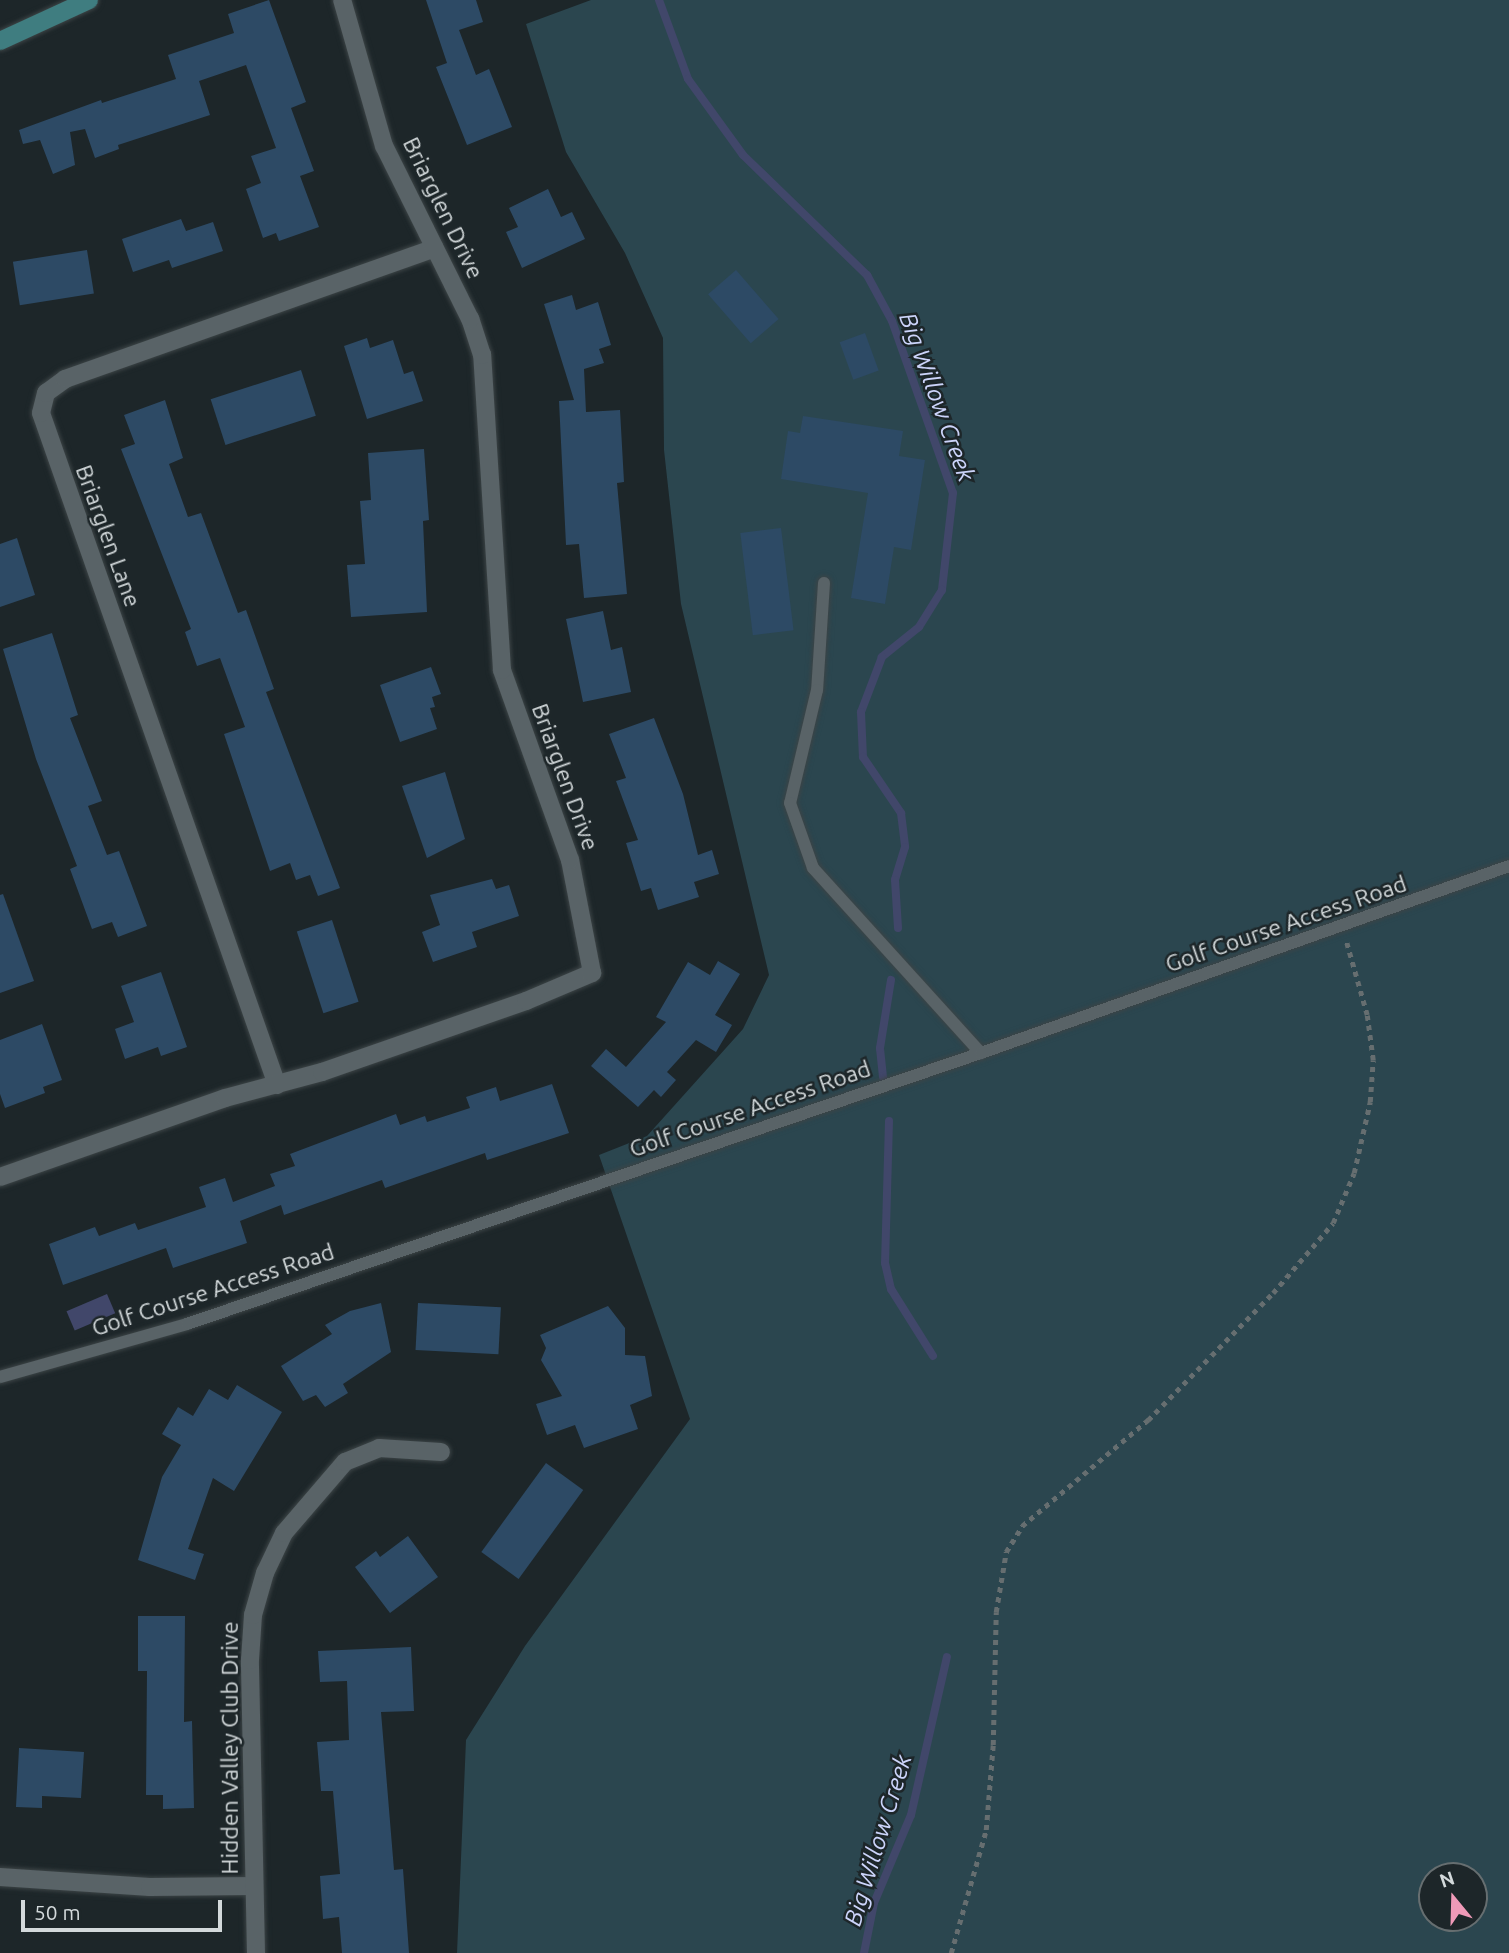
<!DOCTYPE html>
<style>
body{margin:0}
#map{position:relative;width:1509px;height:1953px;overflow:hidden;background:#1d2629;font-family:Ubuntu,sans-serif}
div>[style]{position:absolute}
.green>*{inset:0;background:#2b464f}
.water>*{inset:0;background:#41476a;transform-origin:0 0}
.stream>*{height:8px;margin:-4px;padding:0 4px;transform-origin:4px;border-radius:4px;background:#41476a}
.building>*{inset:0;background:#2d4a65;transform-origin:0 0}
.path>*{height:4.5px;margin-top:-2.25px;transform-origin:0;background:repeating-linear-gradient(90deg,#666e70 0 5px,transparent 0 10px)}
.roads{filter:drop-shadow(0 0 2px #3c4446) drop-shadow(0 0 2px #3c4446)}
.lane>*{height:12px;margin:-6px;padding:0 6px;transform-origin:6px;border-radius:6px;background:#596367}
.street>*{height:18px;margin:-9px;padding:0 9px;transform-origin:9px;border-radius:9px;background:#596367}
.secondary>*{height:18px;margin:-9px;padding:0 9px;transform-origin:9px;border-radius:9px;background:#3f7d80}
span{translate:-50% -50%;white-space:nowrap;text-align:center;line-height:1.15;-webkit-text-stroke:5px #1d2629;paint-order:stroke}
.street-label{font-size:23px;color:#d3d9db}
.water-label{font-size:24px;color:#ccd4fa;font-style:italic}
.north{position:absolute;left:1418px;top:1862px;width:70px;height:70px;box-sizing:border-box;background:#1d2629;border:2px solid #666e70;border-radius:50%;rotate:341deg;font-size:19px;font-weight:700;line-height:28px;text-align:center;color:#d3d9db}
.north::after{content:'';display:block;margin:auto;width:24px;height:32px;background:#ef9ab8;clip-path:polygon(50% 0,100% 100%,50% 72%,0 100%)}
.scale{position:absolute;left:21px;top:1900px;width:201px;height:32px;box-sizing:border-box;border:4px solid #d3d9db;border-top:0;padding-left:9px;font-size:21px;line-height:24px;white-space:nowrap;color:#d3d9db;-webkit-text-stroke:5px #1d2629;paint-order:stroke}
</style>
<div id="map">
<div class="green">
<i style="clip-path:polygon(evenodd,591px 0,1509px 0,1509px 1953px,457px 1953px,466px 1740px,525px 1646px,690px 1419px,599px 1155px,647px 1136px,743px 1029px,769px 975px,681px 604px,664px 450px,663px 338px,625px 253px,566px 152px,526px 24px,591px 0,1432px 1876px,1474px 1876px,1474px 1918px,1432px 1918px,1432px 1876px)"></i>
</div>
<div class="water">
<i style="left:107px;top:1294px;width:21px;height:44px;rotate:67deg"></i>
</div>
<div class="stream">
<i style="left:659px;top:0;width:84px;rotate:69.8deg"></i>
<i style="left:688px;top:79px;width:94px;rotate:54.1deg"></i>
<i style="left:743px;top:155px;width:173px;rotate:44.1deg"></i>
<i style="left:867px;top:275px;width:52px;rotate:61.5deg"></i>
<i style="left:892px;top:321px;width:182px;rotate:70.5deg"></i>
<i style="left:953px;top:493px;width:98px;rotate:96.5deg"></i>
<i style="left:942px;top:590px;width:44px;rotate:121.9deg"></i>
<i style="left:919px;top:627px;width:48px;rotate:141deg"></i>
<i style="left:882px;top:657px;width:59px;rotate:110.9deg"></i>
<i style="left:861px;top:712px;width:45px;rotate:87.5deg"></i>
<i style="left:863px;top:757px;width:68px;rotate:55.8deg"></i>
<i style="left:901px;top:813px;width:34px;rotate:83deg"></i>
<i style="left:905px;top:847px;width:34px;rotate:107deg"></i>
<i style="left:895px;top:880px;width:48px;rotate:86.4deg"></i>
<i style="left:883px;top:1077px;width:29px;rotate:-96deg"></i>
<i style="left:880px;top:1048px;width:69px;rotate:-80.8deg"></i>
<i style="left:889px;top:1121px;width:142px;rotate:91.6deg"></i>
<i style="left:885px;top:1263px;width:27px;rotate:77deg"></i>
<i style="left:891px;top:1289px;width:79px;rotate:57.9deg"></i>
<i style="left:864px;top:1953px;width:51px;rotate:-78.7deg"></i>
<i style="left:874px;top:1903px;width:95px;rotate:-67.2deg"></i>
<i style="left:911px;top:1815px;width:162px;rotate:-77.2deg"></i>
</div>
<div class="building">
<i style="clip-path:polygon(269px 0,306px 102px,291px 108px,314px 171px,300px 176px,319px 227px,279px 241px,276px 233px,263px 238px,246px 189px,261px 183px,251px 156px,276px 148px,246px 65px,199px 81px,210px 115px,118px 145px,119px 149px,95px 158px,85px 129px,70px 132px,75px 165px,53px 174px,40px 140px,23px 144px,19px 130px,101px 100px,102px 103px,176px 79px,168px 55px,234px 33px,228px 14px)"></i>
<i style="clip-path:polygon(426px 0,476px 0,483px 22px,459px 30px,476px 75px,489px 69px,512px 127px,467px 145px,436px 67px,447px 63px)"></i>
<i style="clip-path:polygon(548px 189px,561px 217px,572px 212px,585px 239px,522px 268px,506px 232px,518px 227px,509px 208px)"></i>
<i style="clip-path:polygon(181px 219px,186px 231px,213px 222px,223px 251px,172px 268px,169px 260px,133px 272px,122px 239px)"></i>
<i style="left:87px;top:250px;width:44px;height:75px;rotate:81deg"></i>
<i style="left:736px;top:270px;width:65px;height:37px;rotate:49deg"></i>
<i style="clip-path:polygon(572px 295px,576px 310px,598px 302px,611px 345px,599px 349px,604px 363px,584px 369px,586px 412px,620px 410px,624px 482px,617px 483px,627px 594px,584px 598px,579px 544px,566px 545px,559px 401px,574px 400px,544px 304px)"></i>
<i style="left:865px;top:333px;width:40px;height:27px;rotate:70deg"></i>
<i style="clip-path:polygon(367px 338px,370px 348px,393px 340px,404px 374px,413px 371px,423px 401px,367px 419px,344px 346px)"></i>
<i style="left:301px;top:370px;width:48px;height:95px;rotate:72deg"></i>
<i style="clip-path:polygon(165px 400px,183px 458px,169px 464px,188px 517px,201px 513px,238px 613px,246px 610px,274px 689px,266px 692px,340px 888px,318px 896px,310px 875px,296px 880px,290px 863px,270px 871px,224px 734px,245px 727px,220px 658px,197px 666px,185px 632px,191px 629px,121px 449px,135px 444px,124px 415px)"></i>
<i style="clip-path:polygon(803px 416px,903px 431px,899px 456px,925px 460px,911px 550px,894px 547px,885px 604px,851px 598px,868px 493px,781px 479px,788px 431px,800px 433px)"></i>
<i style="clip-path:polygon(424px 449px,429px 520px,423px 521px,427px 612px,351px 617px,347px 565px,365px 564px,360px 501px,371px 500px,368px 453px)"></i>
<i style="left:781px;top:528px;width:103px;height:41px;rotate:83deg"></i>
<i style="clip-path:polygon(17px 538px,35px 595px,0 607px,0 544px)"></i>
<i style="clip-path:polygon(603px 611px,611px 650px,622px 647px,631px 692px,583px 702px,566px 619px)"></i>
<i style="clip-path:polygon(52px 633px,78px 715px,70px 718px,102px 801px,88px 806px,107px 855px,119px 851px,147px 926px,118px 937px,112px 922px,92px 929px,70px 869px,77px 866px,36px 759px,3px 649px)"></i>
<i style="clip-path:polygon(431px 667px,441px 694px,432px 697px,435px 707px,430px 708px,437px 729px,400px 742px,380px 685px)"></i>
<i style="clip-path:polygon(654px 718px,683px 794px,698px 855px,712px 850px,719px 874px,694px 882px,699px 897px,658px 910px,651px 888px,641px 891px,626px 843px,638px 840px,616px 781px,626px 778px,609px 734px)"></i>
<i style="clip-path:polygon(445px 772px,465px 839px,427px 858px,402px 786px)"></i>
<i style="clip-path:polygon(492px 879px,496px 889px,509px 885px,519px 916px,472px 932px,477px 947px,433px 962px,422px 932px,440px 925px,430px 895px)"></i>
<i style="clip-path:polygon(3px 894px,34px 981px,0 993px,0 895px)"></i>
<i style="left:332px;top:920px;width:86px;height:37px;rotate:72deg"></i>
<i style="clip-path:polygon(718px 961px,740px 974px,715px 1015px,732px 1025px,716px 1052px,696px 1040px,667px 1072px,676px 1080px,661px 1097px,654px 1090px,638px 1107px,591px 1066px,606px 1049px,626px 1067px,666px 1022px,656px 1017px,688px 962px,710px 975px)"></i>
<i style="clip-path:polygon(161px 972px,187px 1047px,161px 1056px,158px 1047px,125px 1059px,115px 1029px,134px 1022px,121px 986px)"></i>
<i style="clip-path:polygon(42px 1024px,62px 1080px,43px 1087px,45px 1093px,5px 1108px,0 1094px,0 1040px)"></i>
<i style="clip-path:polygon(552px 1084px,569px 1133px,487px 1160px,485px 1153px,385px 1188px,382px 1180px,284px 1215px,281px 1205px,240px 1221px,247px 1243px,173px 1268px,166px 1248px,63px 1285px,49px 1244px,95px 1227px,99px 1236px,135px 1223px,138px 1230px,206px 1207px,199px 1187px,225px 1178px,233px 1202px,275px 1186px,270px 1174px,295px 1166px,290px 1154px,396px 1114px,400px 1125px,425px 1116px,427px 1122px,470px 1108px,466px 1097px,496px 1087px,500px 1101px)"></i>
<i style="clip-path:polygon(381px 1303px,391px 1352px,343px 1384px,348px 1393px,325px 1407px,316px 1395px,303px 1401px,281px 1366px,332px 1334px,325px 1325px,350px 1311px)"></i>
<i style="left:418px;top:1303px;width:83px;height:47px;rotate:3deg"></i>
<i style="clip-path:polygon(608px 1306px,625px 1328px,625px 1355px,645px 1356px,652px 1396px,630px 1405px,638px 1429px,584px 1448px,575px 1425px,547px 1435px,536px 1404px,562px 1396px,541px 1360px,546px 1348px,540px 1335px)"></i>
<i style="clip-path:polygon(237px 1385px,282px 1412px,234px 1491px,213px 1478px,188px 1549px,204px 1554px,195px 1580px,138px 1560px,162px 1477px,181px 1445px,162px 1434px,178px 1407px,193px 1416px,209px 1389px,228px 1400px)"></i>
<i style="left:546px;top:1463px;width:46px;height:110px;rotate:36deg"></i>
<i style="clip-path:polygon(408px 1536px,438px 1577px,390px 1613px,355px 1567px,376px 1551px,380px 1557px)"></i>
<i style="clip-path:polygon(138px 1616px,185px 1616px,184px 1722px,192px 1721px,194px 1808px,163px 1809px,163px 1795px,146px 1795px,147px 1671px,138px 1671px)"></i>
<i style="clip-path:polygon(411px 1647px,414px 1711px,381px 1712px,394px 1870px,403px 1869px,409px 1953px,342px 1953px,339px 1917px,323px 1919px,320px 1876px,340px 1874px,333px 1791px,321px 1791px,317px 1742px,349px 1740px,347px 1681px,320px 1682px,318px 1651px)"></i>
<i style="clip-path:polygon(19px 1748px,84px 1752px,81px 1798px,42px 1796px,42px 1808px,16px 1807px)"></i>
</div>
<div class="path">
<i style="left:951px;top:1953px;width:128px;rotate:-74.1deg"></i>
<i style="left:986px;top:1830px;width:85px;rotate:-85.3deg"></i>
<i style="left:993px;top:1745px;width:133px;rotate:-88.7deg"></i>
<i style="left:996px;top:1612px;width:61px;rotate:-80.5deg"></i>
<i style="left:1006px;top:1552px;width:31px;rotate:-58deg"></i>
<i style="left:1022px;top:1526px;width:165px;rotate:-40.1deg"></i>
<i style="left:1148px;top:1420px;width:178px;rotate:-45.5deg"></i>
<i style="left:1273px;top:1293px;width:92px;rotate:-49.4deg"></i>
<i style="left:1333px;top:1223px;width:54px;rotate:-67.2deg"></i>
<i style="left:1354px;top:1173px;width:73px;rotate:-77.3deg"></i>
<i style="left:1370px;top:1102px;width:42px;rotate:-85.9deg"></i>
<i style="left:1373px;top:1060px;width:45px;rotate:-97.6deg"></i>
<i style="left:1367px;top:1015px;width:77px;rotate:-105.8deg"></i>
</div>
<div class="roads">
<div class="lane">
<i style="left:824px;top:583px;width:107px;rotate:93.7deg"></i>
<i style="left:817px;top:690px;width:116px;rotate:103.4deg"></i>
<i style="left:790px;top:803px;width:69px;rotate:70.5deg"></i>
<i style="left:813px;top:868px;width:250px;rotate:47.8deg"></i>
<i style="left:0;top:1377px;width:194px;rotate:-15.8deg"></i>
<i style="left:187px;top:1324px;width:839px;rotate:-18.85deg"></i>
<i style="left:981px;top:1053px;width:560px;rotate:-19.5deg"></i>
</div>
<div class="street">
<i style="left:277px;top:1085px;width:712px;rotate:-109.35deg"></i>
<i style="left:41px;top:413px;width:21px;rotate:-76deg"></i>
<i style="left:46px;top:393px;width:24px;rotate:-36deg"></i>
<i style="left:65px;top:379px;width:392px;rotate:-19.5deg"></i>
<i style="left:0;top:1177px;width:238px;rotate:-19.3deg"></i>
<i style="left:225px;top:1098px;width:100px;rotate:-15deg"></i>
<i style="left:322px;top:1072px;width:216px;rotate:-19.2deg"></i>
<i style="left:526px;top:1001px;width:72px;rotate:-23deg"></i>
<i style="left:592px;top:973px;width:115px;rotate:-101deg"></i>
<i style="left:570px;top:860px;width:202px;rotate:-109.7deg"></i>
<i style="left:502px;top:670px;width:316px;rotate:-93.6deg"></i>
<i style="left:482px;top:355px;width:38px;rotate:-108deg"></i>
<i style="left:470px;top:319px;width:193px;rotate:-116.4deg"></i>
<i style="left:384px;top:146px;width:152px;rotate:-106deg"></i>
<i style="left:0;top:1877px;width:150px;rotate:3.8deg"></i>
<i style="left:150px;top:1887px;width:104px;rotate:-0.6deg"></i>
<i style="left:256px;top:1953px;width:293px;rotate:-91.2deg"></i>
<i style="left:250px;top:1660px;width:45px;rotate:-86.2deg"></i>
<i style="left:253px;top:1615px;width:44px;rotate:-74.1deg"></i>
<i style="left:265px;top:1573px;width:44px;rotate:-64.6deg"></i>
<i style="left:284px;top:1533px;width:94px;rotate:-49.3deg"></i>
<i style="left:345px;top:1462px;width:37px;rotate:-22deg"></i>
<i style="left:379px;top:1448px;width:62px;rotate:3.7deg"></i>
</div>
<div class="secondary">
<i style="left:0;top:41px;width:98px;rotate:-24.7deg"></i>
</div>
</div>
<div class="street-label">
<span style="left:443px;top:208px;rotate:64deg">Briarglen Drive</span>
<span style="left:108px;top:536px;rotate:70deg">Briarglen Lane</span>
<span style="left:565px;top:777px;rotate:70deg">Briarglen Drive</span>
<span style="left:1286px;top:924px;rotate:-19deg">Golf Course Access Road</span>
<span style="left:750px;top:1109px;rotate:-19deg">Golf Course Access Road</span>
<span style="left:213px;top:1290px;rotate:-18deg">Golf Course Access Road</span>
<span style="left:230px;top:1748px;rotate:-90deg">Hidden Valley Club Drive</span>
</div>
<div class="water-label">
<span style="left:937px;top:397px;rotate:70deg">Big Willow Creek</span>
<span style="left:878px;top:1840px;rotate:-73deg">Big Willow Creek</span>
</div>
<div class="north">N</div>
<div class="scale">50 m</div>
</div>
